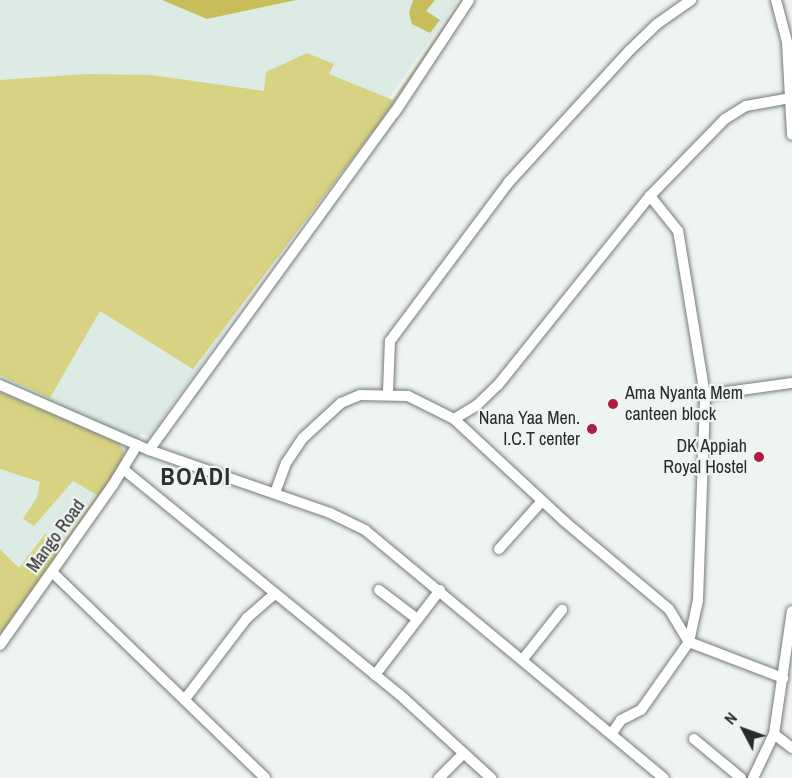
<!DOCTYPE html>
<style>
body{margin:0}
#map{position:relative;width:792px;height:778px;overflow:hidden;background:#eef4f1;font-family:"Archivo Narrow",sans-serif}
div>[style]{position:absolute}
.built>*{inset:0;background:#dcebe4}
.green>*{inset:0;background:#d8d283}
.forest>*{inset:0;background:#c7be5b}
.roads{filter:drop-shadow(0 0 2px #767b79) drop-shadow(0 0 2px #767b79)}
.minor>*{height:10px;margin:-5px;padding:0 5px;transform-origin:5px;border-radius:5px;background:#fff}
.dots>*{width:16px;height:16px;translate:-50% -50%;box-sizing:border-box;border:3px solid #eef4f1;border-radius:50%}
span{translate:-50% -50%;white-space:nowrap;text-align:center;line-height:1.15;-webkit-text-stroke:4.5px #eef4f1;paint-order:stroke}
.poi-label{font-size:18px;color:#2a2c2b}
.left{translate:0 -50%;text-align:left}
.right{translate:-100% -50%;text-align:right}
.street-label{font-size:18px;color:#2a2c2b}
.district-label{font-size:24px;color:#2d322f;font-weight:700;letter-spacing:1.5px}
.north{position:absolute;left:714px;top:700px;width:60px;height:60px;-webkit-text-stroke:4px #eef4f1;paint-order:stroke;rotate:311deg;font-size:16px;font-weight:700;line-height:24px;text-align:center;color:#2a2c2b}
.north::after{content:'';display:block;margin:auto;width:21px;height:27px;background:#2a2c2b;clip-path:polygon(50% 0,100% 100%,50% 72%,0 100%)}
</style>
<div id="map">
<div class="built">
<i style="clip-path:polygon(0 0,458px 0,150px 436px,141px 434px,0 625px)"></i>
</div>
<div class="green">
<i style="clip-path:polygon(462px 0,464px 0,383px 118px,193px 369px,100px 311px,50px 398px,0 375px,0 80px,86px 74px,151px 75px,264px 91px,266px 72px,307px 53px,334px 64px,329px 74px,393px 100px)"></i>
<i style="clip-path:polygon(0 392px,119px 443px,124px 452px,121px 464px,0 635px,0 549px,19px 568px,46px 533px,62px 544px,97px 495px,73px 481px,34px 526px,23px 519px,37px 497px,40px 482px,0 469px)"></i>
</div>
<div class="forest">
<i style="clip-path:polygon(162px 0,296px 0,207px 19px)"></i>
<i style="clip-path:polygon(413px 0,435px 0,426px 11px,440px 20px,430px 33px,412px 24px,409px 13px)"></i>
</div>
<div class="roads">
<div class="minor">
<i style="left:776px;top:0;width:43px;rotate:75.3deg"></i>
<i style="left:787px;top:42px;width:93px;rotate:86.9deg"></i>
<i style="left:0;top:385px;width:163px;rotate:23.6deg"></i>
<i style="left:149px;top:450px;width:192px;rotate:19.2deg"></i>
<i style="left:330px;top:513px;width:39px;rotate:26deg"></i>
<i style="left:365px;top:530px;width:388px;rotate:39.7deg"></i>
<i style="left:388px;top:392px;width:51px;rotate:-87.8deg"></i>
<i style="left:390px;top:341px;width:197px;rotate:-53.2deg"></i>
<i style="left:508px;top:183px;width:180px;rotate:-47.5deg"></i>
<i style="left:630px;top:50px;width:37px;rotate:-44deg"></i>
<i style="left:657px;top:24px;width:42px;rotate:-35.2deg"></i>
<i style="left:705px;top:395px;width:88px;rotate:-7.9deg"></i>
<i style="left:454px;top:419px;width:27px;rotate:-31deg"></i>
<i style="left:477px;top:405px;width:29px;rotate:-44deg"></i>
<i style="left:498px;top:385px;width:243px;rotate:-51.2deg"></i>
<i style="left:650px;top:196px;width:107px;rotate:-45.8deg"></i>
<i style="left:725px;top:119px;width:25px;rotate:-32deg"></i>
<i style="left:746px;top:106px;width:46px;rotate:-10.1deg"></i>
<i style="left:149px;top:450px;width:418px;rotate:-54deg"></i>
<i style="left:395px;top:112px;width:134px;rotate:-56.5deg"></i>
<i style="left:123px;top:469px;width:356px;rotate:39.2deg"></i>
<i style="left:399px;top:694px;width:125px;rotate:42.4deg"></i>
<i style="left:275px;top:493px;width:32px;rotate:-70deg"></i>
<i style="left:286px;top:463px;width:30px;rotate:-56deg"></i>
<i style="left:303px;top:438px;width:52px;rotate:-42.6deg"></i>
<i style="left:341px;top:403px;width:21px;rotate:-23deg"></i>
<i style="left:360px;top:395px;width:48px;rotate:1.2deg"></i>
<i style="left:408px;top:396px;width:51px;rotate:26.6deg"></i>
<i style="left:454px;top:419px;width:150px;rotate:42.8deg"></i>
<i style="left:564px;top:521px;width:137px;rotate:40deg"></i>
<i style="left:669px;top:609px;width:39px;rotate:59deg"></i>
<i style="left:689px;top:642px;width:101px;rotate:21deg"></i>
<i style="left:499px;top:549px;width:64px;rotate:-48.1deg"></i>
<i style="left:52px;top:572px;width:296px;rotate:44deg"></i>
<i style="left:379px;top:590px;width:48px;rotate:37.3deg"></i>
<i style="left:0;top:645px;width:196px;rotate:-54.8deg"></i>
<i style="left:113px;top:485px;width:47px;rotate:-59deg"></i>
<i style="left:523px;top:659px;width:63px;rotate:-51.5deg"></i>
<i style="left:375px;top:675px;width:107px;rotate:-52.6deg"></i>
<i style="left:185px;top:699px;width:102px;rotate:-52.6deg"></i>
<i style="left:247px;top:618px;width:35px;rotate:-41deg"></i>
<i style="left:612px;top:733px;width:16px;rotate:-55deg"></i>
<i style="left:621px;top:720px;width:22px;rotate:-27deg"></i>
<i style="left:641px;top:710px;width:83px;rotate:-54.8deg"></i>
<i style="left:689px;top:642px;width:43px;rotate:-77.9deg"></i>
<i style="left:698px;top:600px;width:205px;rotate:-88deg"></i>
<i style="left:705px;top:395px;width:166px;rotate:-99.3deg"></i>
<i style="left:678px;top:231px;width:45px;rotate:-128.7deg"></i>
<i style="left:774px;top:734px;width:23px;rotate:38deg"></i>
<i style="left:694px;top:739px;width:61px;rotate:39.7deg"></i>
<i style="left:439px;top:778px;width:35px;rotate:-45deg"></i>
<i style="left:753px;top:778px;width:49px;rotate:-64.5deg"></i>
<i style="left:774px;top:734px;width:124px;rotate:-81.7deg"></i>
</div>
</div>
<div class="dots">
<i style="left:613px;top:404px;background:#af1c42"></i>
<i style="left:592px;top:429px;background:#af1c42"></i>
<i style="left:759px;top:457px;background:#af1c42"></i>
</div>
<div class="poi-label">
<span class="left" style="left:625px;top:404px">Ama Nyanta Mem<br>canteen block</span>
<span class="right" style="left:580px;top:429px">Nana Yaa Men.<br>I.C.T center</span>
<span class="right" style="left:747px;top:457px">DK Appiah<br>Royal Hostel</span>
</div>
<div class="street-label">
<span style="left:56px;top:536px;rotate:-54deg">Mango Road</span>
</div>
<div class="district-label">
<span style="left:196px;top:477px">BOADI</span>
</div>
<div class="north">N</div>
</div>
